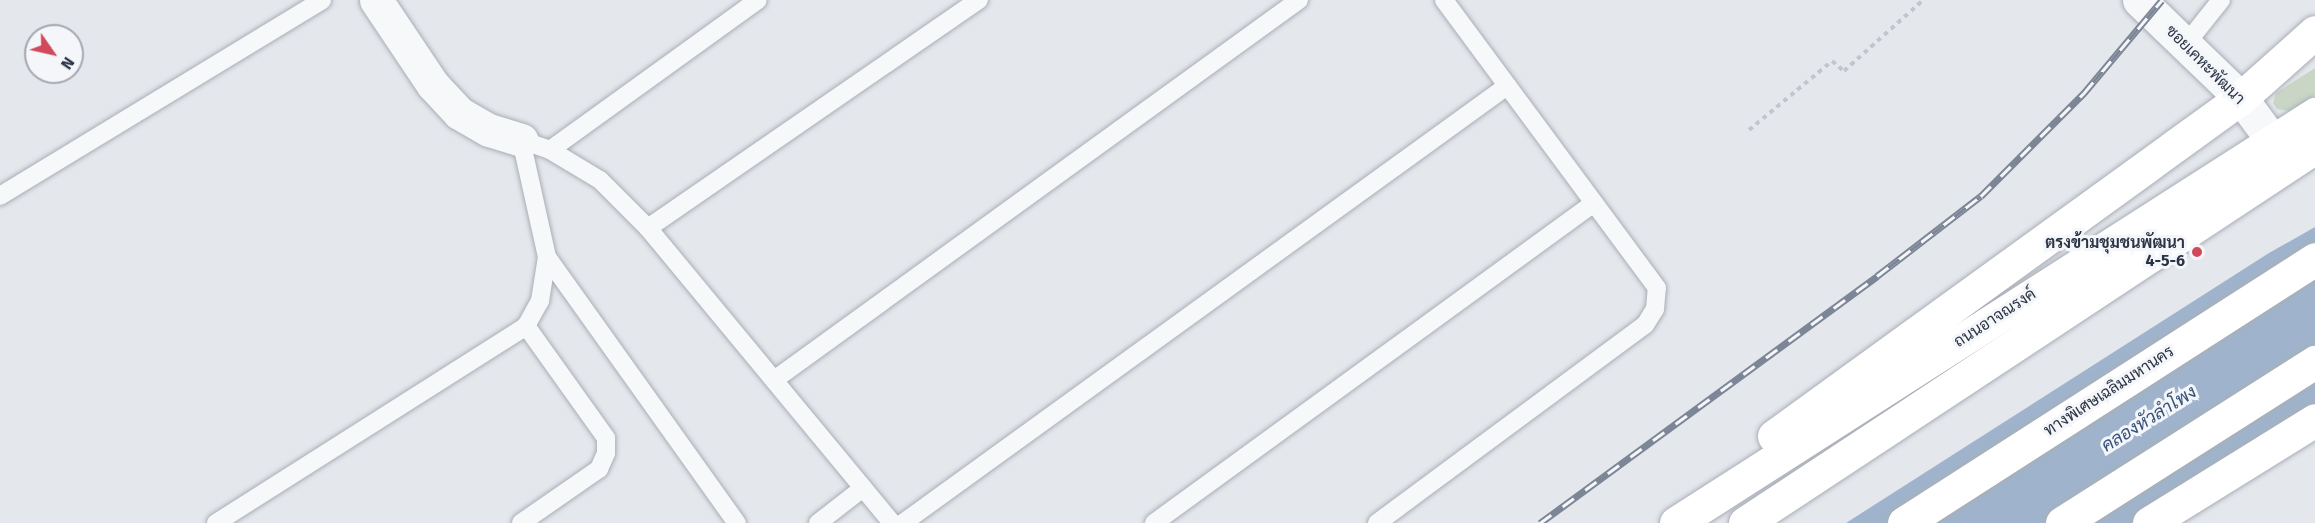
<!DOCTYPE html>
<meta charset="utf-8">
<style>
body{margin:0}
#map{position:relative;width:2315px;height:523px;overflow:hidden;background:#e4e7ec;font-family:"Fira Sans",Sarabun,sans-serif}
div>[style]{position:absolute}
.green>*{inset:0;background:#c9d6c5}
.water>*{inset:0;background:#9fb4cc}
.path>*{height:4px;margin-top:-2px;transform-origin:0;background:repeating-linear-gradient(90deg,#c2c5cb 0 4.5px,transparent 0 9px)}
.roads{filter:drop-shadow(0 0 2px #a9aeb7) drop-shadow(0 0 2px #a9aeb7)}
.service>*{height:18px;margin:-9px;padding:0 9px;transform-origin:9px;border-radius:9px;background:#f7f8fa}
.minor>*{height:33px;margin:-16.5px;padding:0 16.5px;transform-origin:16.5px;border-radius:16.5px;background:#f7f8fa}
.tertiary>*{height:33px;margin:-16.5px;padding:0 16.5px;transform-origin:16.5px;border-radius:16.5px;background:#f7f8fa}
.secondary>*{height:33px;margin:-16.5px;padding:0 16.5px;transform-origin:16.5px;border-radius:16.5px;background:#fff}
.motorway>*{height:33px;margin:-16.5px;padding:0 16.5px;transform-origin:16.5px;border-radius:16.5px;background:#fff}
.rail>*{height:7px;margin-top:-3.5px;transform-origin:0;background:repeating-linear-gradient(90deg,#f4f6f9 0 14px,#7d8696 0 28px);box-sizing:border-box;border-block:2px solid #7d8696}
.dots>*{width:16px;height:16px;translate:-50% -50%;box-sizing:border-box;border:3px solid #f4f6f9;border-radius:50%}
span{translate:-50% -50%;white-space:nowrap;text-align:center;line-height:1.15;-webkit-text-stroke:6px #f4f6f9;paint-order:stroke}
.street-label{font-size:16px;color:#2b3445}
.poi-label{font-size:16px;color:#2b3445;font-weight:700}
.right{translate:-100% -50%;text-align:right}
.water-label{font-size:18px;color:#34527a;font-style:italic}
.north{position:absolute;left:24px;top:24px;width:60px;height:60px;box-sizing:border-box;background:#f4f6f9;border:2px solid #a4a8b1;border-radius:50%;rotate:124deg;font-size:16px;font-weight:700;line-height:24px;text-align:center;color:#2b3445}
.north::after{content:'';display:block;margin:auto;width:21px;height:27px;background:#d1495b;clip-path:polygon(50% 0,100% 100%,50% 72%,0 100%)}
</style>
<div id="map">
<div class="green">
<i style="clip-path:polygon(2315px 68px,2315px 95px,2289px 111px,2277px 109px,2273px 103px,2276px 93px)"></i>
</div>
<div class="water">
<i style="clip-path:polygon(2315px 227px,2315px 406px,2131px 523px,1846px 523px,2269px 253px)"></i>
</div>
<div class="path">
<i style="left:1749px;top:130px;width:108px;rotate:-39.7deg"></i>
<i style="left:1832px;top:61px;width:16px;rotate:40deg"></i>
<i style="left:1844px;top:71px;width:106px;rotate:-41.9deg"></i>
</div>
<div class="roads">
<div class="service">
<i style="left:2186px;top:44px;width:56px;rotate:-51.5deg"></i>
<i style="left:521px;top:140px;width:31px;rotate:19deg"></i>
<i style="left:550px;top:150px;width:58px;rotate:31deg"></i>
<i style="left:600px;top:180px;width:68px;rotate:45deg"></i>
<i style="left:648px;top:228px;width:383px;rotate:50.4deg"></i>
<i style="left:550px;top:150px;width:256px;rotate:-35.8deg"></i>
<i style="left:0;top:196px;width:377px;rotate:-31.3deg"></i>
<i style="left:648px;top:228px;width:402px;rotate:-34.6deg"></i>
<i style="left:547px;top:257px;width:327px;rotate:54.5deg"></i>
<i style="left:774px;top:380px;width:648px;rotate:-35.9deg"></i>
<i style="left:216px;top:523px;width:367px;rotate:-32.4deg"></i>
<i style="left:526px;top:326px;width:29px;rotate:-61deg"></i>
<i style="left:540px;top:301px;width:45px;rotate:-81deg"></i>
<i style="left:547px;top:257px;width:120px;rotate:-102.5deg"></i>
<i style="left:521px;top:523px;width:95px;rotate:-34.7deg"></i>
<i style="left:599px;top:469px;width:17px;rotate:-66deg"></i>
<i style="left:606px;top:453px;width:15px;rotate:-90deg"></i>
<i style="left:606px;top:438px;width:138px;rotate:-125.5deg"></i>
<i style="left:818px;top:523px;width:57px;rotate:-37.9deg"></i>
<i style="left:903px;top:523px;width:746px;rotate:-35.89deg"></i>
<i style="left:1154px;top:523px;width:544px;rotate:-36.03deg"></i>
<i style="left:1377px;top:523px;width:333px;rotate:-36.5deg"></i>
<i style="left:1645px;top:325px;width:19px;rotate:-58deg"></i>
<i style="left:1655px;top:309px;width:21px;rotate:-85deg"></i>
<i style="left:1657px;top:288px;width:358px;rotate:-126.5deg"></i>
</div>
<div class="minor">
<i style="left:376px;top:0;width:102px;rotate:56.2deg"></i>
<i style="left:433px;top:85px;width:38px;rotate:47deg"></i>
<i style="left:459px;top:113px;width:34px;rotate:30deg"></i>
<i style="left:489px;top:130px;width:34px;rotate:17deg"></i>
</div>
<div class="tertiary">
<i style="left:2139px;top:0;width:141px;rotate:43.9deg"></i>
<i style="left:2241px;top:98px;width:81px;rotate:53.6deg"></i>
</div>
<div class="secondary">
<i style="left:1774px;top:436px;width:576px;rotate:-35.9deg"></i>
<i style="left:1676px;top:523px;width:759px;rotate:-32.62deg"></i>
<i style="left:1745px;top:523px;width:683px;rotate:-33.41deg"></i>
</div>
<div class="motorway">
<i style="left:2241px;top:98px;width:99px;rotate:-41.7deg"></i>
<i style="left:1904px;top:523px;width:488px;rotate:-32.7deg"></i>
<i style="left:2062px;top:523px;width:300px;rotate:-32.5deg"></i>
<i style="left:2149px;top:523px;width:195px;rotate:-31.8deg"></i>
</div>
</div>
<div class="rail">
<i style="left:1540px;top:523px;width:418px;rotate:-36.2deg"></i>
<i style="left:1877px;top:276px;width:131px;rotate:-37.6deg"></i>
<i style="left:1981px;top:196px;width:146px;rotate:-45deg"></i>
<i style="left:2084px;top:93px;width:121px;rotate:-50deg"></i>
</div>
<div class="dots">
<i style="left:2197px;top:252px;background:#d1495b"></i>
</div>
<div class="street-label">
<span style="left:2205px;top:65px;rotate:45deg">ซอยเคหะพัฒนา</span>
<span style="left:1995px;top:318px;rotate:-33deg">ถนนอาจณรงค์</span>
<span style="left:2109px;top:391px;rotate:-33deg">ทางพิเศษเฉลิมมหานคร</span>
</div>
<div class="poi-label">
<span class="right" style="left:2185px;top:252px">ตรงข้ามชุมชนพัฒนา<br>4-5-6</span>
</div>
<div class="water-label">
<span style="left:2149px;top:419px;rotate:-32deg">คลองหัวลำโพง</span>
</div>
<div class="north">N</div>
</div>
